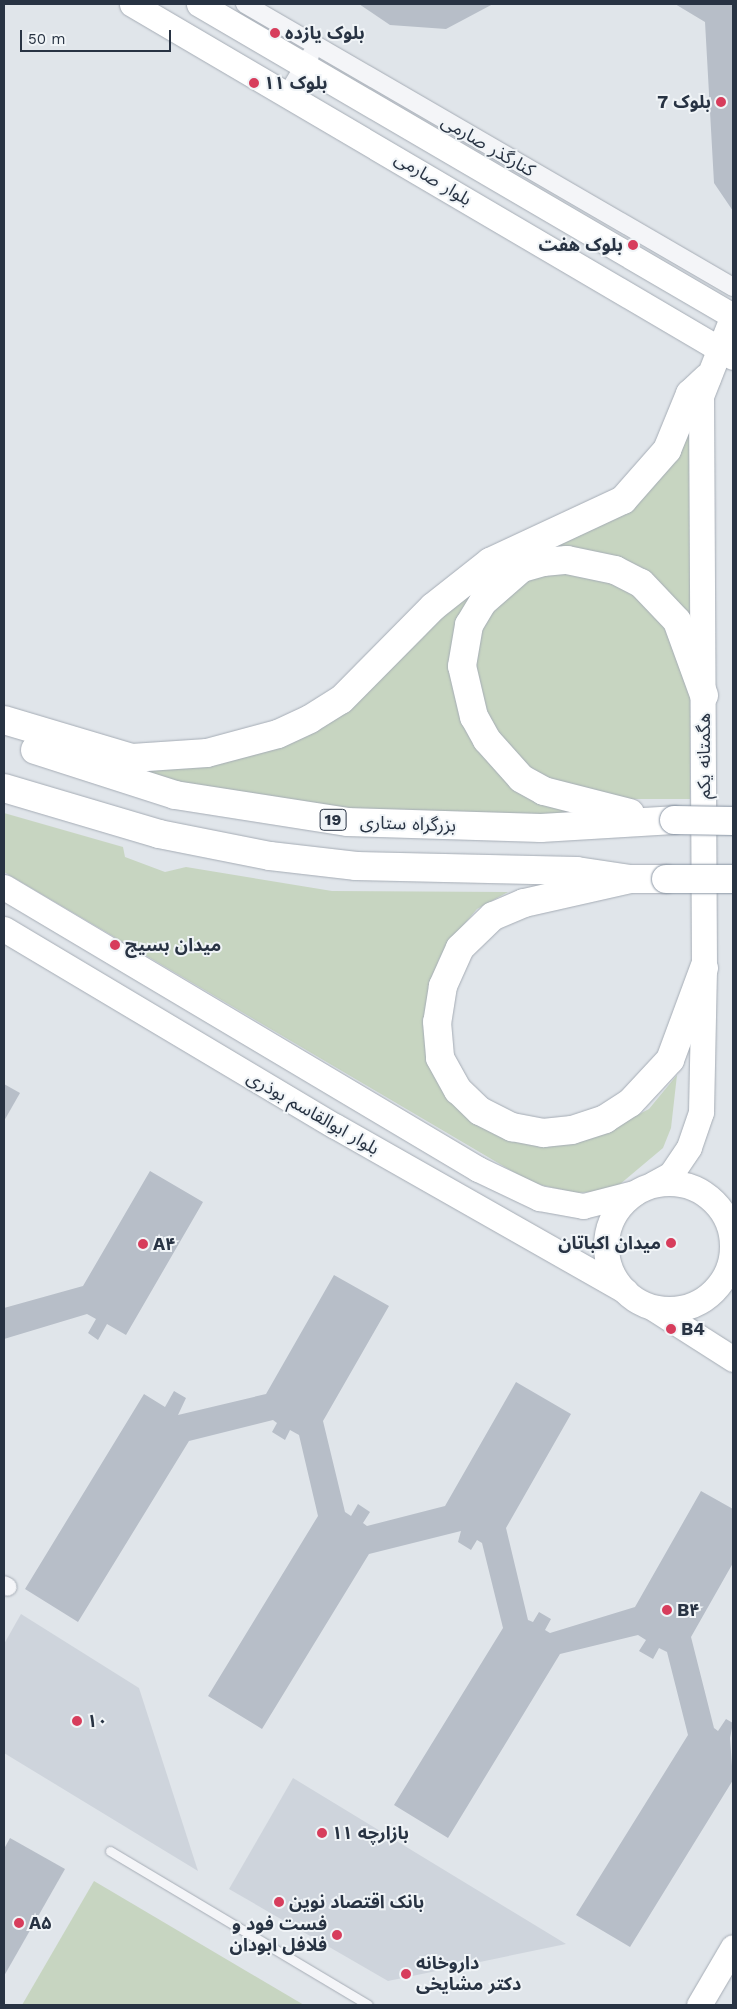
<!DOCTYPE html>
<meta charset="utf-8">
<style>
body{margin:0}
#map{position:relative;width:737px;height:2009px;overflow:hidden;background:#e0e5ea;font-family:"Work Sans","Noto Sans Arabic",sans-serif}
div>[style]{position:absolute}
.built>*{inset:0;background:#ced4dc}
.green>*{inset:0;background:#c7d5c1}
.building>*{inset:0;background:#b7bec8}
.roads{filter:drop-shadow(0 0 1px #a5acb5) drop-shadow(0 0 1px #a5acb5)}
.lane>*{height:9px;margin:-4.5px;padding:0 4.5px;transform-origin:4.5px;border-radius:4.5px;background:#f4f5f8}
.street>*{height:18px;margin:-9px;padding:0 9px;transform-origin:9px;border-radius:9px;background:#f4f5f8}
.secondary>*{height:25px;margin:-12.5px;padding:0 12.5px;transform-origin:12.5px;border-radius:12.5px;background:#fff}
.secondary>.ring{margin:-12.5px;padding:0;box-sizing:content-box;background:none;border:25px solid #fff;border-radius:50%}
.highway>*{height:28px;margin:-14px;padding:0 14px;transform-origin:14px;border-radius:14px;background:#fff}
.bridges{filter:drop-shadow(0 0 1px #8793a2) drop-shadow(0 0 1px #8793a2)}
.highway-bridge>*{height:28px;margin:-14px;padding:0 14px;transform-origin:14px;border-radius:14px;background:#fff}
.dots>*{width:14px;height:14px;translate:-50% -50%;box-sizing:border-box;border:2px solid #f0f4f7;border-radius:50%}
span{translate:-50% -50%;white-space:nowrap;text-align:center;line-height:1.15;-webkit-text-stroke:4px #f0f4f7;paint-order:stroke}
.shield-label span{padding:1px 4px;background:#f0f4f7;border:1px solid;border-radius:4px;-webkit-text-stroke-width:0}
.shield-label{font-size:16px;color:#283343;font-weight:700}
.poi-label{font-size:18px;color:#283343;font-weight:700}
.left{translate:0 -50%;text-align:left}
.right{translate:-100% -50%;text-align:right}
.street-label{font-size:18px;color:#283343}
.frame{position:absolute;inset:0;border:5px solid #283343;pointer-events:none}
.scale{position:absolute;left:20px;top:30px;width:151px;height:22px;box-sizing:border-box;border:2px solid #283343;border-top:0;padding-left:6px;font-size:15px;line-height:18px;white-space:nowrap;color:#283343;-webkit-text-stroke:4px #f0f4f7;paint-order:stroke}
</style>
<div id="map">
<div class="built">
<i style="clip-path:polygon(21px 1614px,139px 1688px,198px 1871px,4px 1753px,4px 1644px)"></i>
<i style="clip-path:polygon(293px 1778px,566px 1944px,388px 1981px,229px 1889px)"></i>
</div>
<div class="green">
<i style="clip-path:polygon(690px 415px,700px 656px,679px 606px,543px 542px,594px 524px)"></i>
<i style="clip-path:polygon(545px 570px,607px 575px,655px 607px,690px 678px,690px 799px,598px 799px,531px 771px,486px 720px,472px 674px,483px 618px,502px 595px)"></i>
<i style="clip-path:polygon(465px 587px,476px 595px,469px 728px,597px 815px,362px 814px,174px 783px,65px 748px,262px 746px)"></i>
<i style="clip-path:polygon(4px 813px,123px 847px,125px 857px,165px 872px,186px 867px,332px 891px,508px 892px,477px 909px,454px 936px,439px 959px,430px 992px,427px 1030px,480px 1119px,603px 1133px,649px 1109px,677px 1075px,671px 1128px,663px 1148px,613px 1190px,576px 1193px,532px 1183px,4px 872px)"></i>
<i style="clip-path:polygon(94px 1881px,304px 2005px,22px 2005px)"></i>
</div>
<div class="building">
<i style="clip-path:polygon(359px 4px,493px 4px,446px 29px,390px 25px)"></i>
<i style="clip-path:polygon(675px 4px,733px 4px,733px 211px,714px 183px,705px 22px)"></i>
<i style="clip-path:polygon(4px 1084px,20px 1093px,4px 1121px)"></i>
<i style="clip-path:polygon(150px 1171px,203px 1202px,126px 1335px,107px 1324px,98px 1340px,88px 1333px,96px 1319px,87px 1314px,4px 1339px,4px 1308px,83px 1286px)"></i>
<i style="clip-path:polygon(334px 1275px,389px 1306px,323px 1421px,345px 1512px,351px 1516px,358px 1504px,370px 1512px,363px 1523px,367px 1526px,445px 1506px,516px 1382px,571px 1414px,506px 1528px,528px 1620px,533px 1622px,539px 1612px,551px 1619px,545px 1630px,550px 1633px,635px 1607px,701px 1491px,733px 1509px,733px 1563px,691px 1637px,714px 1728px,718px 1731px,726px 1719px,733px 1723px,730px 1738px,733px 1780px,630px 1947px,576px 1915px,688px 1735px,667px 1652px,659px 1648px,653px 1659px,639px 1651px,646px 1640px,638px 1635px,560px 1654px,448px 1838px,394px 1805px,503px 1628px,482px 1543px,477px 1540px,471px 1550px,458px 1542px,461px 1531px,369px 1554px,262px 1729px,208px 1696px,318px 1516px,299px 1435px,290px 1430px,285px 1440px,272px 1432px,277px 1423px,273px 1420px,189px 1441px,78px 1622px,25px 1589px,144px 1394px,165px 1407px,174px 1391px,186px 1398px,178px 1415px,266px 1394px)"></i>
<i style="clip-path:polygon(10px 1838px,65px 1869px,4px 1976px,4px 1849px)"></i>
</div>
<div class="roads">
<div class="lane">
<i style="left:110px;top:1851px;width:300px;rotate:30.8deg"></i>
</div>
<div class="street">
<i style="left:245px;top:4px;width:564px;rotate:30.11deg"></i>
<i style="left:288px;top:93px;width:43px;rotate:-59.3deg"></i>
<i style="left:4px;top:1585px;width:4px;rotate:27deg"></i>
</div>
<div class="secondary">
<i style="left:132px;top:4px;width:697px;rotate:30.43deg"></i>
<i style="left:199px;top:4px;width:618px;rotate:30.3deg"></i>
<i style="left:4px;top:887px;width:552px;rotate:30.75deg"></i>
<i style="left:478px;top:1169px;width:68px;rotate:25.4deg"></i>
<i style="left:539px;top:1198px;width:45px;rotate:10.3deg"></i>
<i style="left:583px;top:1206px;width:53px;rotate:-14.3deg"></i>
<i style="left:4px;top:929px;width:385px;rotate:30.8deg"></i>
<i style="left:335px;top:1126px;width:334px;rotate:29.6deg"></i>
<i class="ring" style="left:606px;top:1183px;width:101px;height:101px"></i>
<i style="left:653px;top:1184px;width:21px;rotate:-29deg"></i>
<i style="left:671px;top:1174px;width:32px;rotate:-56deg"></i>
<i style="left:689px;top:1147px;width:37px;rotate:-71deg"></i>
<i style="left:701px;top:1112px;width:144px;rotate:-88.8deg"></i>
<i style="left:704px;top:968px;width:572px;rotate:-90.3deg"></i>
<i style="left:701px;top:396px;width:87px;rotate:-68.4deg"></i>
<i style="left:653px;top:1308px;width:95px;rotate:32.5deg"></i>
<i style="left:699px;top:2005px;width:67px;rotate:-59.6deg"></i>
</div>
<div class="highway">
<i style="left:4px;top:720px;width:134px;rotate:16.5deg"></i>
<i style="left:132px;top:758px;width:75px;rotate:-3.8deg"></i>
<i style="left:207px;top:753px;width:73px;rotate:-15deg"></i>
<i style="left:278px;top:734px;width:35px;rotate:-25deg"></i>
<i style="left:310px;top:719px;width:36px;rotate:-32deg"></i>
<i style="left:341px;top:700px;width:131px;rotate:-45.3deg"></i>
<i style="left:433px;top:607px;width:73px;rotate:-38.3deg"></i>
<i style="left:490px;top:562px;width:147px;rotate:-25deg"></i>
<i style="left:623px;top:500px;width:67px;rotate:-48.7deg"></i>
<i style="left:667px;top:450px;width:61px;rotate:-67.7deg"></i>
<i style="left:690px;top:394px;width:23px;rotate:-43deg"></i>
<i style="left:35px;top:750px;width:147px;rotate:17.8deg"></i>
<i style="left:175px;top:795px;width:174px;rotate:8.9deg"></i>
<i style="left:347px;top:822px;width:194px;rotate:1.8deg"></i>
<i style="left:541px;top:828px;width:133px;rotate:-3.4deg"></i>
<i style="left:4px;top:788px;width:162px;rotate:16.5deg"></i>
<i style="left:159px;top:834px;width:113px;rotate:11.2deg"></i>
<i style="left:270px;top:856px;width:87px;rotate:6.6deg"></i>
<i style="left:356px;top:866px;width:221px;rotate:1.3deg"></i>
<i style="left:577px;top:871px;width:54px;rotate:8.6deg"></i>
<i style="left:630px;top:879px;width:36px"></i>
<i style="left:630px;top:813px;width:89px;rotate:-165.7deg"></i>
<i style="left:544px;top:791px;width:26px;rotate:-151deg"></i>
<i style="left:521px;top:778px;width:51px;rotate:-131.8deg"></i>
<i style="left:487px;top:740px;width:26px;rotate:-119deg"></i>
<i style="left:474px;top:717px;width:52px;rotate:-103.2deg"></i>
<i style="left:462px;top:666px;width:42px;rotate:-80.3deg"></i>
<i style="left:469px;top:625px;width:27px;rotate:-59deg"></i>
<i style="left:483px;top:602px;width:52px;rotate:-41.1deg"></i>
<i style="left:522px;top:568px;width:22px;rotate:-16deg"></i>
<i style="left:543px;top:562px;width:24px;rotate:-5deg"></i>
<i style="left:567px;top:560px;width:49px;rotate:11.8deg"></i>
<i style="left:615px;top:570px;width:29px;rotate:27deg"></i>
<i style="left:641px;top:583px;width:52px;rotate:46.5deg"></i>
<i style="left:677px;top:621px;width:79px;rotate:70deg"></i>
<i style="left:630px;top:879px;width:109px;rotate:167.2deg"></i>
<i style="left:524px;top:903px;width:34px;rotate:157deg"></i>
<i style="left:493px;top:916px;width:46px;rotate:135.9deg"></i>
<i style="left:460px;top:948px;width:42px;rotate:114.1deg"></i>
<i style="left:443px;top:986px;width:36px;rotate:99deg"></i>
<i style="left:437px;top:1022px;width:36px;rotate:85deg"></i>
<i style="left:440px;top:1058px;width:37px;rotate:61deg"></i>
<i style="left:458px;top:1090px;width:30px;rotate:44deg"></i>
<i style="left:480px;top:1111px;width:36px;rotate:27deg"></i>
<i style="left:512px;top:1127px;width:32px;rotate:11deg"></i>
<i style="left:543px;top:1133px;width:29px;rotate:-6deg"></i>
<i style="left:572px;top:1130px;width:35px;rotate:-18deg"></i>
<i style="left:605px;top:1119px;width:30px;rotate:-33deg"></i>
<i style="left:630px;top:1103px;width:59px;rotate:-47.1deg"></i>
<i style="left:670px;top:1060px;width:98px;rotate:-69.7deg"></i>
</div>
</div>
<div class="bridges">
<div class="highway-bridge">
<i style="left:674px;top:820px;width:59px;rotate:1deg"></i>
<i style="left:666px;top:879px;width:67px"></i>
</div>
</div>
<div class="dots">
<i style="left:275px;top:33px;background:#d73d5c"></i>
<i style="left:254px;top:83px;background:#d73d5c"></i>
<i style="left:721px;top:102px;background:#d73d5c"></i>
<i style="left:633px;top:245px;background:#d73d5c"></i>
<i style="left:115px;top:945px;background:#d73d5c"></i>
<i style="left:671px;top:1243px;background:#d73d5c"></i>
<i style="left:143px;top:1244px;background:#d73d5c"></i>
<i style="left:671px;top:1329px;background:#d73d5c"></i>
<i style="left:667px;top:1610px;background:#d73d5c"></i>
<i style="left:77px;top:1721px;background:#d73d5c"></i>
<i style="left:322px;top:1833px;background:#d73d5c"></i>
<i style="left:279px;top:1902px;background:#d73d5c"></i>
<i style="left:19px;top:1923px;background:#d73d5c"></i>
<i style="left:337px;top:1935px;background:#d73d5c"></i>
<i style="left:406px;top:1974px;background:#d73d5c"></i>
</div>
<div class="shield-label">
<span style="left:333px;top:820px">19</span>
</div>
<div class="poi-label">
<span class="left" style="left:285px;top:33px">بلوک یازده</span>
<span class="left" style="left:264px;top:83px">بلوک ۱۱</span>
<span class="right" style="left:711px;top:102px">بلوک 7</span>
<span class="right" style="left:623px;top:245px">بلوک هفت</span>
<span class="left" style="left:125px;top:945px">میدان بسیج</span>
<span class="right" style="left:661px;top:1243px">میدان اکباتان</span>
<span class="left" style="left:153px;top:1244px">A۴</span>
<span class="left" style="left:681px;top:1329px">B4</span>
<span class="left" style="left:677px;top:1610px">B۴</span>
<span class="left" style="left:87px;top:1721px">۱۰</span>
<span class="left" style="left:332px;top:1833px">بازارچه ۱۱</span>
<span class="left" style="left:289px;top:1902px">بانک اقتصاد نوین</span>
<span class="left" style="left:29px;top:1923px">A۵</span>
<span class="right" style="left:327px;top:1935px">فست فود و<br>فلافل ابودان</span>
<span class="left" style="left:416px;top:1974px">داروخانه<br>دکتر مشایخی</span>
</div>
<div class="street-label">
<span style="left:488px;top:146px;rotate:30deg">کنارگذر صارمی</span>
<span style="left:433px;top:179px;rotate:31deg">بلوار صارمی</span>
<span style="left:704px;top:756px;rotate:-90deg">هگمتانه یکم</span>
<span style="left:408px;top:824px;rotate:2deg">بزرگراه ستاری</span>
<span style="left:313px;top:1113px;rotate:30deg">بلوار ابوالقاسم بوذری</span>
</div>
<div class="frame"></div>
<div class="scale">50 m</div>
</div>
